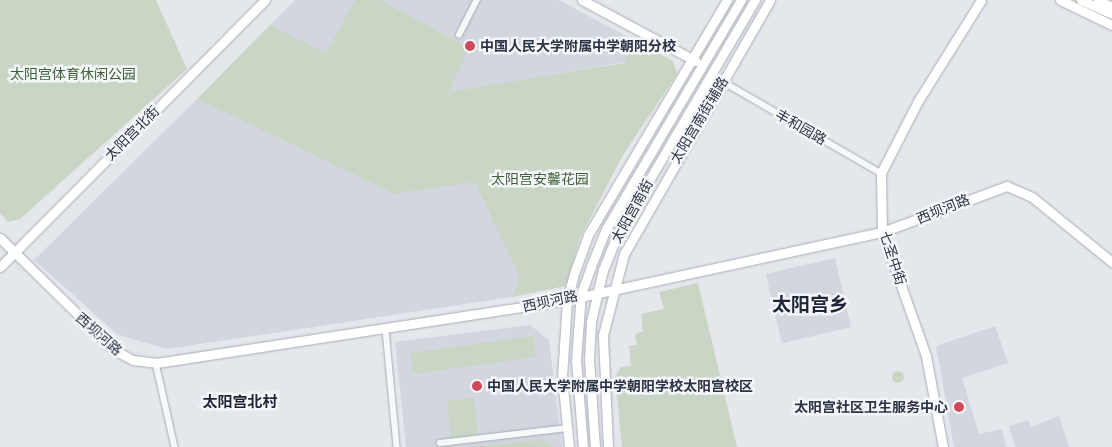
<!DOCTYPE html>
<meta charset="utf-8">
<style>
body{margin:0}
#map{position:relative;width:1112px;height:447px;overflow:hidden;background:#e4e7ec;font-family:Commissioner,"Noto Sans SC",sans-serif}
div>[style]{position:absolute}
.built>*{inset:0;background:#d2d6de;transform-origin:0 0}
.green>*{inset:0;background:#c9d6c5;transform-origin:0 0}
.round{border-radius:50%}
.roads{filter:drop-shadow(0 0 1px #a9aeb7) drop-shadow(0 0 1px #a9aeb7)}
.street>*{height:5.5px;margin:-2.75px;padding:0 2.75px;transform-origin:2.75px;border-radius:2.75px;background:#f7f8fa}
.secondary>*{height:9px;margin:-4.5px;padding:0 4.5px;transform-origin:4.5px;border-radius:4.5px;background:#fff}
.dots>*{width:14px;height:14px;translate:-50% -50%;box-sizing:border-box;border:2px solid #f4f6f9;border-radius:50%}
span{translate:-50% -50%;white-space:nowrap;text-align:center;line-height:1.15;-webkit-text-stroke:5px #f4f6f9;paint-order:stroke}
.poi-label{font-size:14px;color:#2b3445;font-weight:700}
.left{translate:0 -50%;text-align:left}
.right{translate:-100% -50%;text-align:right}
.park-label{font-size:14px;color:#3f6138}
.street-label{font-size:14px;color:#2b3445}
.neighbourhood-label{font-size:15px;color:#1d2536;font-weight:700}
.district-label{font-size:19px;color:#1d2536;font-weight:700}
</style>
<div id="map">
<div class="built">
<i style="clip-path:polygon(295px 0,559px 0,630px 38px,624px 62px,412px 101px,270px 25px)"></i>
<i style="clip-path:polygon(197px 99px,394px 194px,475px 181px,521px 278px,512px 297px,167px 349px,118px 335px,34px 260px)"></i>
<i style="left:835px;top:258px;width:71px;height:71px;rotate:77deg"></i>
<i style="clip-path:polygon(530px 325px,549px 340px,562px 447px,406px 447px,395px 342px)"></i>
<i style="clip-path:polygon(995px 326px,1008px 363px,962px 378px,979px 434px,1002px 429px,1006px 447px,954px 447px,936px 346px)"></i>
<i style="clip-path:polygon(1059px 416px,1069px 447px,1015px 447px,1009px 426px,1028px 420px,1031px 427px)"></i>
</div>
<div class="green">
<i style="clip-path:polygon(0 0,156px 0,187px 69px,20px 219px,8px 222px,0 213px)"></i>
<i style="clip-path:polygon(355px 0,380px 0,469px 48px,449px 92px,624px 63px,630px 38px,673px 61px,677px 74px,623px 155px,580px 238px,566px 286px,512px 297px,520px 278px,475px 182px,394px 194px,197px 99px,270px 25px,326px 53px)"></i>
<i style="clip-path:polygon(698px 283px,737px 447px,622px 447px,615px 377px,621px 367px,631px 366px,629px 346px,637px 345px,635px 334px,643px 331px,641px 314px,664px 309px,659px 292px)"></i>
<i style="left:533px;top:336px;width:21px;height:124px;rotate:82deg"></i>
<i class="round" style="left:892px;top:371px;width:12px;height:12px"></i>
<i style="left:474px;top:398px;width:37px;height:27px;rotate:84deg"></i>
<i style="clip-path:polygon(541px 440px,555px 447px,469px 447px)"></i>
</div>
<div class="roads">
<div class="street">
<i style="left:459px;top:35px;width:39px;rotate:-63deg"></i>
<i style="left:722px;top:81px;width:184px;rotate:30.1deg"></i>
<i style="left:386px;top:330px;width:118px;rotate:84.6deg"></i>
<i style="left:156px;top:363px;width:86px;rotate:77.3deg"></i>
<i style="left:440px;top:443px;width:128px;rotate:-6.7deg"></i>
</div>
<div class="secondary">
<i style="left:582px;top:0;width:129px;rotate:28.2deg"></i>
<i style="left:1060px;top:0;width:58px;rotate:25.7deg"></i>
<i style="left:1081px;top:0;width:34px;rotate:24deg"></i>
<i style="left:1098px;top:0;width:16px;rotate:27deg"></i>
<i style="left:0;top:238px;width:160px;rotate:44.5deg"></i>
<i style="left:114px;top:350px;width:21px;rotate:28deg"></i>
<i style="left:133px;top:360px;width:23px;rotate:7deg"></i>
<i style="left:156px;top:363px;width:416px;rotate:-8.7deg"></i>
<i style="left:567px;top:300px;width:322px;rotate:-12.2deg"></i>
<i style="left:882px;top:232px;width:133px;rotate:-20.2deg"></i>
<i style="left:1007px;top:186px;width:27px;rotate:24deg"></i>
<i style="left:1032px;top:197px;width:103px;rotate:39.1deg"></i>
<i style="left:0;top:267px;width:376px;rotate:-45.2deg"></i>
<i style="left:569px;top:447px;width:70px;rotate:-95.7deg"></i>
<i style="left:562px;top:377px;width:77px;rotate:-86.3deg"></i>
<i style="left:567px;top:300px;width:30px;rotate:-75deg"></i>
<i style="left:575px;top:271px;width:38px;rotate:-70deg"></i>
<i style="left:588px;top:235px;width:273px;rotate:-59.4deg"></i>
<i style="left:583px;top:447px;width:87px;rotate:-94.6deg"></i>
<i style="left:576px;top:360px;width:66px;rotate:-85.7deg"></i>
<i style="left:581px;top:294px;width:30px;rotate:-70deg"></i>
<i style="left:591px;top:266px;width:40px;rotate:-68deg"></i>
<i style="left:606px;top:229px;width:266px;rotate:-59.5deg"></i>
<i style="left:595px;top:447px;width:87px;rotate:-93.9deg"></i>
<i style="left:589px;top:360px;width:39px;rotate:-87deg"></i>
<i style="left:591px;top:321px;width:52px;rotate:-76.8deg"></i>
<i style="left:603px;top:270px;width:38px;rotate:-68deg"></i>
<i style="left:617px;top:235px;width:273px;rotate:-59.6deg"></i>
<i style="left:608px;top:447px;width:112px;rotate:-92.6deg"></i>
<i style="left:603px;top:335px;width:84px;rotate:-75.5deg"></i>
<i style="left:624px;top:254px;width:293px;rotate:-60.1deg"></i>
<i style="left:943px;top:447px;width:93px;rotate:-100.6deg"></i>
<i style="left:926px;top:356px;width:132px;rotate:-109.5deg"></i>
<i style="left:882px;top:232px;width:59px;rotate:-91deg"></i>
<i style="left:881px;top:173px;width:81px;rotate:-62.8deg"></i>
<i style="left:918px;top:101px;width:119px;rotate:-58deg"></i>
</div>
</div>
<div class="dots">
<i style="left:470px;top:46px;background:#d1495b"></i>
<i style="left:477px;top:386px;background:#d1495b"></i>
<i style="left:959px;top:407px;background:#d1495b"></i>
</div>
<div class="poi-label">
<span class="left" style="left:480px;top:46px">中国人民大学附属中学朝阳分校</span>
<span class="left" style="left:487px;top:386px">中国人民大学附属中学朝阳学校太阳宫校区</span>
<span class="right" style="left:948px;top:407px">太阳宫社区卫生服务中心</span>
</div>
<div class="park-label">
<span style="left:73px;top:74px">太阳宫体育休闲公园</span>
<span style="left:540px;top:179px">太阳宫安馨花园</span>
</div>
<div class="street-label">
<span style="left:699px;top:120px;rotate:-59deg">太阳宫南街辅路</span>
<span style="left:801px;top:127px;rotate:30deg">丰和园路</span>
<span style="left:132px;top:133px;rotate:-45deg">太阳宫北街</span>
<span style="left:943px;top:209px;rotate:-22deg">西坝河路</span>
<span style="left:632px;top:211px;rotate:-61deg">太阳宫南街</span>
<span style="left:893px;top:258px;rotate:72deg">七圣中街</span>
<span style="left:550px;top:301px;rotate:-12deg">西坝河路</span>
<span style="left:99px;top:334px;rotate:41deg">西坝河路</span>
</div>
<div class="neighbourhood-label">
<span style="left:240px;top:402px">太阳宫北村</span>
</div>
<div class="district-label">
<span style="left:810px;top:304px">太阳宫乡</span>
</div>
</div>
